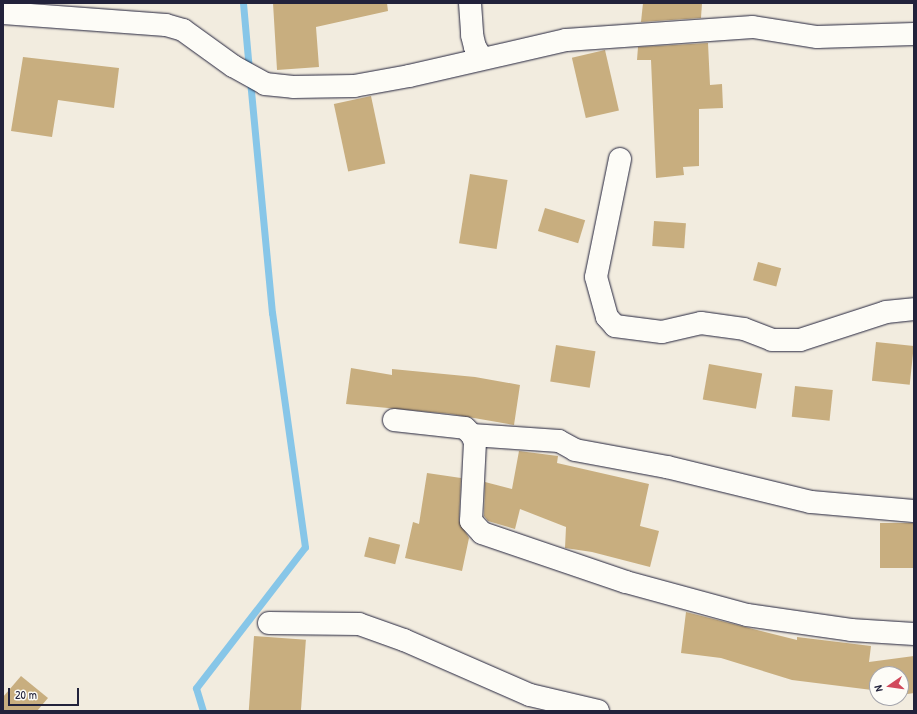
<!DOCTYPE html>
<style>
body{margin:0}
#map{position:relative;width:917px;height:714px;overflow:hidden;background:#f2ecdf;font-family:"Patrick Hand",sans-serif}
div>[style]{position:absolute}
.stream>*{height:7px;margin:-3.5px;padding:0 3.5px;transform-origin:3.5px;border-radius:3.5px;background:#87c6e8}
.building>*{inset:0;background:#c8ae7f;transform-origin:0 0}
.roads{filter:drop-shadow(0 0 1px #22223b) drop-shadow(0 0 1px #22223b)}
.street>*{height:22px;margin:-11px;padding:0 11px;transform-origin:11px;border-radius:11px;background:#fdfcf7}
span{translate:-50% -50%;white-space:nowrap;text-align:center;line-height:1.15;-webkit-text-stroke:3px #fdfcf7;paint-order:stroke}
.frame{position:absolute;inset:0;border:4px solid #22223b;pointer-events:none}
.north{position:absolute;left:869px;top:666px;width:40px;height:40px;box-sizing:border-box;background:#fdfcf7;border:1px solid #a5a5ac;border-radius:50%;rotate:257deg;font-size:11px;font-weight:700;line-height:16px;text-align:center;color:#22223b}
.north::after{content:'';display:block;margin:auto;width:14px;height:18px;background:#d1495b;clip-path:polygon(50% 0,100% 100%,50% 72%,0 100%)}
.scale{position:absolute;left:8px;top:688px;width:71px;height:18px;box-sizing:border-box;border:2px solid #22223b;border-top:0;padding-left:5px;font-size:12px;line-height:14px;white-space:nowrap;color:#22223b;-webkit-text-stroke:3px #fdfcf7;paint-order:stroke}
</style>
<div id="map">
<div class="stream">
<i style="left:243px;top:3px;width:67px;rotate:84.9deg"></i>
<i style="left:203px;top:711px;width:24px;rotate:-107deg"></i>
<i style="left:196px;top:688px;width:178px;rotate:-52.3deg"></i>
<i style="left:305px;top:547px;width:236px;rotate:-98deg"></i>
<i style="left:272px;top:313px;width:233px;rotate:-95.4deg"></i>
</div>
<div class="building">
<i style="clip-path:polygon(273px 3px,387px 3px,388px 11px,316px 27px,319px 67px,277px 70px)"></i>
<i style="clip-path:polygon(643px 3px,702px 3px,701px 18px,641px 22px)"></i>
<i style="clip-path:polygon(708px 43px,710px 85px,722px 84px,723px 108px,699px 109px,699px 166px,683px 167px,684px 175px,656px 178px,651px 60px,637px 60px,638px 47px)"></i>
<i style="left:605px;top:50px;width:62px;height:34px;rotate:77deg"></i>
<i style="clip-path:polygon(23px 57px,119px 68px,114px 108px,58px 100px,52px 137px,11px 131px)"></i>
<i style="left:371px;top:96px;width:69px;height:38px;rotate:78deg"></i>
<i style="left:470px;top:174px;width:38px;height:70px;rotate:9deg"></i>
<i style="left:545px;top:208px;width:42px;height:24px;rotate:17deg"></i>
<i style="left:654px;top:221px;width:32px;height:25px;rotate:4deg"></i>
<i style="left:758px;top:262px;width:24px;height:19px;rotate:15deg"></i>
<i style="left:876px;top:342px;width:38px;height:39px;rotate:6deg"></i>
<i style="left:556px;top:345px;width:40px;height:37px;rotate:9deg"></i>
<i style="left:709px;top:364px;width:54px;height:36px;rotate:10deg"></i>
<i style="clip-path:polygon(351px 368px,392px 375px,392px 369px,475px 377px,520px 385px,514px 425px,451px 414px,346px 404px)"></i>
<i style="left:795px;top:386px;width:38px;height:31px;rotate:6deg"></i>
<i style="clip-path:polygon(519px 451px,558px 456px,557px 463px,649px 484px,640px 526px,659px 531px,650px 567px,592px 552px,565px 548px,566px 527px,520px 509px,515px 529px,488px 521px,484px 516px,485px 482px,512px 489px)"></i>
<i style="clip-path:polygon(427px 473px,461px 478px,459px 521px,469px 538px,462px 571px,405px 558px,413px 522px,419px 524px)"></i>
<i style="left:914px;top:523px;width:45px;height:34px;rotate:90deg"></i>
<i style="left:369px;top:537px;width:32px;height:20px;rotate:14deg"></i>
<i style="clip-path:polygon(686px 612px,797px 640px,797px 637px,871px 646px,869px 662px,914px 656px,914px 693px,901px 695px,901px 674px,877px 674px,877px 695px,871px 694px,872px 690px,792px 680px,721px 658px,681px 653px)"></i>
<i style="left:254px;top:636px;width:52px;height:75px;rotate:4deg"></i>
<i style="clip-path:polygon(21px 676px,48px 698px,37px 711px,3px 711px,3px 697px)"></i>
</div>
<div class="roads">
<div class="street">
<i style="left:470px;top:3px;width:32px;rotate:86deg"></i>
<i style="left:472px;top:35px;width:12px;rotate:76deg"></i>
<i style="left:475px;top:47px;width:13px;rotate:58deg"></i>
<i style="left:3px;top:13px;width:163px;rotate:4.2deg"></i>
<i style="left:166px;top:25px;width:18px;rotate:16deg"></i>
<i style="left:183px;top:30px;width:62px;rotate:35.8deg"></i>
<i style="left:233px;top:66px;width:37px;rotate:29deg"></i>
<i style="left:265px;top:84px;width:28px;rotate:6deg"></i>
<i style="left:293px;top:87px;width:61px;rotate:-0.9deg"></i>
<i style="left:354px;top:86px;width:56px;rotate:-10.3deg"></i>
<i style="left:409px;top:76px;width:161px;rotate:-12.9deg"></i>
<i style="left:566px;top:40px;width:187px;rotate:-4deg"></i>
<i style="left:753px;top:27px;width:65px;rotate:8.9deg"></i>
<i style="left:817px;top:37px;width:97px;rotate:-1.8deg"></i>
<i style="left:620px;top:159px;width:120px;rotate:101.5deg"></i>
<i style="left:596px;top:277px;width:41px;rotate:74.6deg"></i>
<i style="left:607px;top:317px;width:12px;rotate:48deg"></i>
<i style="left:615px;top:326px;width:47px;rotate:7.3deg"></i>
<i style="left:662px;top:332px;width:40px;rotate:-13deg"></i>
<i style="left:701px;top:323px;width:43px;rotate:7.9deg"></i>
<i style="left:744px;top:329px;width:30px;rotate:21deg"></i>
<i style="left:772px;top:340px;width:28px"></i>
<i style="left:800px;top:340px;width:90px;rotate:-18deg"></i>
<i style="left:886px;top:312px;width:28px;rotate:-6deg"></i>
<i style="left:394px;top:420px;width:71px;rotate:6.4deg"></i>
<i style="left:465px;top:428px;width:10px;rotate:45deg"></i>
<i style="left:472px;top:435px;width:8px;rotate:67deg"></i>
<i style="left:475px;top:442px;width:79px;rotate:92.9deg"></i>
<i style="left:471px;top:521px;width:16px;rotate:47deg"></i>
<i style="left:482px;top:533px;width:152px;rotate:18.8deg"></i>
<i style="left:626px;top:582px;width:125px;rotate:15.3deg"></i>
<i style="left:747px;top:615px;width:105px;rotate:8.2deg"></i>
<i style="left:851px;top:630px;width:63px;rotate:3.6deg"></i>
<i style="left:472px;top:435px;width:87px;rotate:3.9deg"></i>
<i style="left:559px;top:441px;width:18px;rotate:29deg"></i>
<i style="left:575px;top:450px;width:94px;rotate:10.5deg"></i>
<i style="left:667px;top:467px;width:148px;rotate:13.7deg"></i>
<i style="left:811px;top:502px;width:103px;rotate:5deg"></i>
<i style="left:269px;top:623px;width:90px;rotate:0.6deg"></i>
<i style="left:359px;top:624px;width:48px;rotate:19.6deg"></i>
<i style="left:404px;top:640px;width:137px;rotate:23.6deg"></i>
<i style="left:530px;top:695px;width:70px;rotate:13.2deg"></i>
</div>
</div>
<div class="frame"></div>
<div class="north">N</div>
<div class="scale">20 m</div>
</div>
